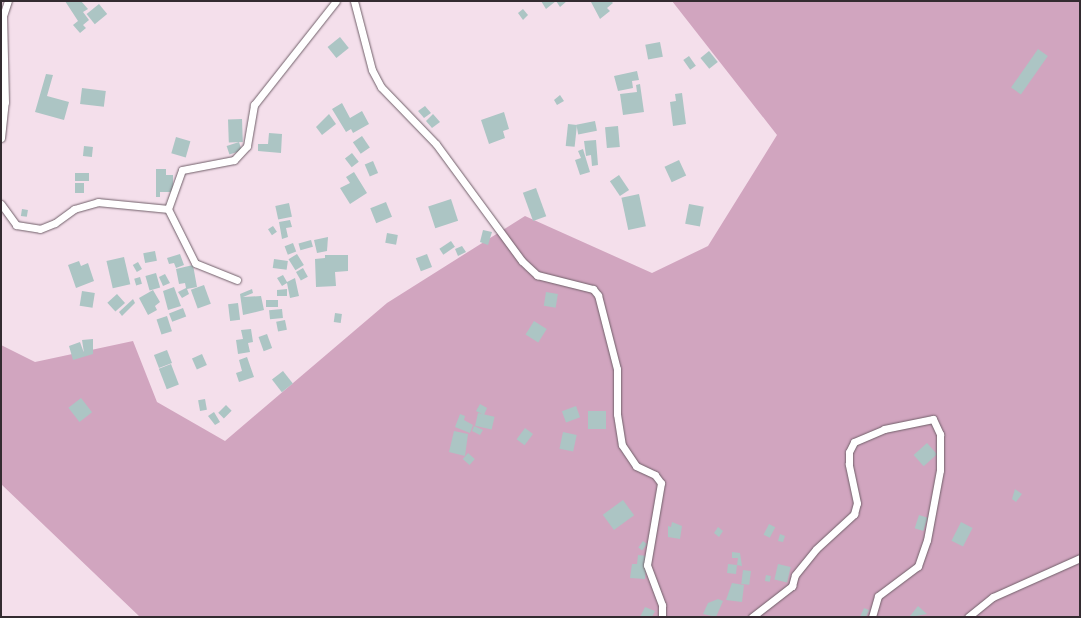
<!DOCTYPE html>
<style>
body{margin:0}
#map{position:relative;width:1081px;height:618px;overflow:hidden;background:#f4dfeb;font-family:Karla,sans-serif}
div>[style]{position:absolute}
.forest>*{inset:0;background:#d1a5bf}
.building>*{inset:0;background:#acc5c4;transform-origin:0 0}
.roads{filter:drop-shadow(0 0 1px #705f69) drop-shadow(0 0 1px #705f69)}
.minor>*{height:7px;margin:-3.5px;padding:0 3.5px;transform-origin:3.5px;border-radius:3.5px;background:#fff}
span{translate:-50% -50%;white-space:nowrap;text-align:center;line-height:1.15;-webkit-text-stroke:3.5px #feeef7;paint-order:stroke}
.frame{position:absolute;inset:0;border:2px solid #332b30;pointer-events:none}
</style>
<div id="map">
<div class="forest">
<i style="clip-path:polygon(672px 1px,1080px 1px,1080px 617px,140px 617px,1px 484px,1px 345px,35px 362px,133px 341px,157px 402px,225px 441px,387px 303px,525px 216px,652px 273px,708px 246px,777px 135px)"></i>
</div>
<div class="building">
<i style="clip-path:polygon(65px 1px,81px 1px,88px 9px,83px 12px,89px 20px,83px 25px,86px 28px,80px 33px,73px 25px,78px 21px)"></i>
<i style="clip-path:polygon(541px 1px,567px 1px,560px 7px,556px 1px,546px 9px)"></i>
<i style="clip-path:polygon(611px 1px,613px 3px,607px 8px,610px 11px,600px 19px,591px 2px)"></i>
<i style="left:99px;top:4px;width:13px;height:16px;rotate:51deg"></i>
<i style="clip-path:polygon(523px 9px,528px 15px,523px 20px,518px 13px)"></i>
<i style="left:340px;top:37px;width:14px;height:16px;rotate:51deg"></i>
<i style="left:660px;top:42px;width:15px;height:15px;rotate:79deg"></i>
<i style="left:1038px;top:49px;width:12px;height:47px;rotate:35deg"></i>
<i style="left:709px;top:51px;width:14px;height:11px;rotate:51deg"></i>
<i style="left:689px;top:56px;width:12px;height:7px;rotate:55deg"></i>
<i style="clip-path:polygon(637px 71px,639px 80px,632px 81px,633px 88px,618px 91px,614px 76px)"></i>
<i style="clip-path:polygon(46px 74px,53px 75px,47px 96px,69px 102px,64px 120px,35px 112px)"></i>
<i style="clip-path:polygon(640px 84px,644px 112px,623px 115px,620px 94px,637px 92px,636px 85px)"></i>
<i style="left:82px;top:88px;width:24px;height:16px;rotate:7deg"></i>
<i style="clip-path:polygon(682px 93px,686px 124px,673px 126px,670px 102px,676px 101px,675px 94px)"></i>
<i style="clip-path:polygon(560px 95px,564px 101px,557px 105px,554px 100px)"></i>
<i style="clip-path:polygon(342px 103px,350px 118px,362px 111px,369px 124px,353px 133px,351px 129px,346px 132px,332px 109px)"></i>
<i style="clip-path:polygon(425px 106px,431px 113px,424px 118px,418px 111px)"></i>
<i style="clip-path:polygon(504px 112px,509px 129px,503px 131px,505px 138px,489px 144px,481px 120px)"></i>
<i style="clip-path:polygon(329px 114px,336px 124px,322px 135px,316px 127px)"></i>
<i style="clip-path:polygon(433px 114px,440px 122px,432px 128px,426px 121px)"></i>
<i style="left:242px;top:119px;width:23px;height:14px;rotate:88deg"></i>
<i style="left:595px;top:121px;width:10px;height:19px;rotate:79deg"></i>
<i style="left:568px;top:124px;width:9px;height:22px;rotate:6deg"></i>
<i style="left:618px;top:126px;width:21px;height:13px;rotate:85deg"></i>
<i style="clip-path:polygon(269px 133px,282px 134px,281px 153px,258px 151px,258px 144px,268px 144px)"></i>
<i style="left:362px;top:136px;width:14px;height:11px;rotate:56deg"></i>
<i style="left:176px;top:137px;width:15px;height:17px;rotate:16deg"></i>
<i style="clip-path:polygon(596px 140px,598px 165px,592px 166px,591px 155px,586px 156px,584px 141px)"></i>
<i style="left:239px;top:142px;width:9px;height:13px;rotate:72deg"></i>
<i style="left:84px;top:146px;width:9px;height:10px;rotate:6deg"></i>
<i style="clip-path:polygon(583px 149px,590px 172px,580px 175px,575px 160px,581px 158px,578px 151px)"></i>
<i style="left:352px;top:153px;width:11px;height:9px;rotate:52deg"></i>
<i style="left:679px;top:160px;width:17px;height:16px;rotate:65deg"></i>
<i style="left:373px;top:161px;width:13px;height:9px;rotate:67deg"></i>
<i style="clip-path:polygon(156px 169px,166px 169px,166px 175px,173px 175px,173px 192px,160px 192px,160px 197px,156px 197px)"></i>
<i style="clip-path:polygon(354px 172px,367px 193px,350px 204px,340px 188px,350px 183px,346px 177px)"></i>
<i style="left:75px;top:173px;width:14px;height:8px"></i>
<i style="left:619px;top:175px;width:18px;height:11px;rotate:56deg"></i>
<i style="left:75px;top:183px;width:9px;height:10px"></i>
<i style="left:536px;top:188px;width:30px;height:14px;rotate:70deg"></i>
<i style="left:639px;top:194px;width:33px;height:18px;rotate:78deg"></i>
<i style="left:451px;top:199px;width:23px;height:24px;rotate:72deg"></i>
<i style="left:386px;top:202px;width:16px;height:17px;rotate:68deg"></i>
<i style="left:289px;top:203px;width:14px;height:14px;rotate:78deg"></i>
<i style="left:689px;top:204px;width:15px;height:20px;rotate:11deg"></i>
<i style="left:22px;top:209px;width:6px;height:7px;rotate:9deg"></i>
<i style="clip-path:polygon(290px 220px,292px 227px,286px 228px,288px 237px,282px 239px,279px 222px)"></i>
<i style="left:273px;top:226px;width:7px;height:6px;rotate:56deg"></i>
<i style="clip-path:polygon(483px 230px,492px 232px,488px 245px,480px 242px)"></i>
<i style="left:387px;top:233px;width:11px;height:10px;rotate:10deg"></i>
<i style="clip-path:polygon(328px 237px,327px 251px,317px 253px,314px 240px)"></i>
<i style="left:311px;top:240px;width:7px;height:13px;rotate:74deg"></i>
<i style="left:451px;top:241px;width:7px;height:14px;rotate:56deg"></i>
<i style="left:293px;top:243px;width:9px;height:9px;rotate:69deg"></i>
<i style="clip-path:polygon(462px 246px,466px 252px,458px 256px,455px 249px)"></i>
<i style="left:155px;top:251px;width:10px;height:12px;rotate:79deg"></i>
<i style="clip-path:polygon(180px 254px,184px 265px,176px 268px,174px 263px,169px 264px,167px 258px)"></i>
<i style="left:297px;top:254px;width:13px;height:10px;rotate:58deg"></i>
<i style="left:427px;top:254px;width:14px;height:12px;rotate:69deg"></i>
<i style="clip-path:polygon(325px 255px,348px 255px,348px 271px,335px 272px,336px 286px,316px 287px,315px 259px,325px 258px)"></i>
<i style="left:124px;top:257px;width:28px;height:18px;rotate:77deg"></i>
<i style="left:274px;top:259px;width:14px;height:9px;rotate:8deg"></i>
<i style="clip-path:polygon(79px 261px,81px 266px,88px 263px,94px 281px,76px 288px,68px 265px)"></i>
<i style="left:138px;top:262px;width:8px;height:6px;rotate:60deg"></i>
<i style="clip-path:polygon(193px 265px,197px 287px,187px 289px,189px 294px,182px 298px,178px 292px,186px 288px,185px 283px,179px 284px,176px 269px)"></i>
<i style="left:303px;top:268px;width:10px;height:8px;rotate:61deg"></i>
<i style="left:156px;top:273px;width:15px;height:11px;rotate:74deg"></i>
<i style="clip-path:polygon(165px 274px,170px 283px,163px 286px,159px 277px)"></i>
<i style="clip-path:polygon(283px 275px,287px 282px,295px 278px,299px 296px,290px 298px,287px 283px,282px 286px,277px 278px)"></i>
<i style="left:140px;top:277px;width:7px;height:6px;rotate:74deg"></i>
<i style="left:204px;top:285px;width:20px;height:14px;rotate:70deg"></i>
<i style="clip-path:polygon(174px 287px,181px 306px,168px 310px,163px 291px)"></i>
<i style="clip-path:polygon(252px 289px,253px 293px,243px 297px,261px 296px,264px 310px,243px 315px,240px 294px)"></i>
<i style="clip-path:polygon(287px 289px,287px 296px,277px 296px,277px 290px)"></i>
<i style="clip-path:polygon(153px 290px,160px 302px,155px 306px,157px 310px,148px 315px,139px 298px)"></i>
<i style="left:82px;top:291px;width:13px;height:15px;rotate:9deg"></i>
<i style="left:546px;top:292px;width:12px;height:14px;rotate:9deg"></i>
<i style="left:117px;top:294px;width:12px;height:13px;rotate:48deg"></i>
<i style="clip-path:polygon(133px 299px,135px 303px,122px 316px,119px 312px)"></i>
<i style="left:266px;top:300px;width:12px;height:7px"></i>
<i style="left:238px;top:303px;width:17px;height:10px;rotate:83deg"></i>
<i style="left:183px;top:308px;width:9px;height:15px;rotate:69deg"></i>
<i style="left:282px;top:309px;width:9px;height:13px;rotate:84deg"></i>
<i style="left:335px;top:313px;width:7px;height:9px;rotate:8deg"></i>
<i style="left:167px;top:316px;width:16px;height:11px;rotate:72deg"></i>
<i style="left:285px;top:320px;width:10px;height:9px;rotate:79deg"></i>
<i style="left:534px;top:321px;width:15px;height:16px;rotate:32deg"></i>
<i style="clip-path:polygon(251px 329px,253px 342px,248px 343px,250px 352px,238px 354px,236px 340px,243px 339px,241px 330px)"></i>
<i style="left:267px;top:334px;width:15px;height:9px;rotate:70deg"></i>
<i style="clip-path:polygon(93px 339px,93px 354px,73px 360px,69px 346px,80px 342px,84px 353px,82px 340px)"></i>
<i style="left:167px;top:350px;width:14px;height:14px;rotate:69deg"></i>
<i style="left:202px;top:354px;width:12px;height:11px;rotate:66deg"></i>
<i style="clip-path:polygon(247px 357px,254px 377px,239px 382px,236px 373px,242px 371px,239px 360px)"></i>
<i style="left:171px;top:364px;width:22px;height:13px;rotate:69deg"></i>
<i style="left:283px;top:371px;width:16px;height:14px;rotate:52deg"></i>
<i style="left:81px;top:398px;width:18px;height:16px;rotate:52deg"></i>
<i style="left:205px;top:399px;width:11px;height:7px;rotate:80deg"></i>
<i style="clip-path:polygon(480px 404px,487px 408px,484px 415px,476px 411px)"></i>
<i style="left:226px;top:405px;width:8px;height:11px;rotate:45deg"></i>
<i style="left:576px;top:406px;width:12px;height:15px;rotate:70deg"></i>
<i style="left:588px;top:411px;width:18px;height:18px"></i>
<i style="clip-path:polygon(214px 412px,220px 422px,215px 425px,208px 416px)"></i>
<i style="left:478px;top:413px;width:17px;height:13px;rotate:13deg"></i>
<i style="clip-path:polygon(460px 414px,465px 416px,464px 420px,473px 425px,470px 433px,455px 427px)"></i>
<i style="clip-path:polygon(474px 426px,483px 430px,480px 435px,472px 431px)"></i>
<i style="left:525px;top:428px;width:10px;height:14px;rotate:37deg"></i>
<i style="clip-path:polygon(454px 431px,468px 434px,465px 456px,449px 452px)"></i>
<i style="left:563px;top:432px;width:14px;height:17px;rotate:12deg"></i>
<i style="left:927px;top:443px;width:15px;height:18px;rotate:48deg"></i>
<i style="left:468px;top:453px;width:9px;height:8px;rotate:41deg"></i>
<i style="clip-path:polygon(1015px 489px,1022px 494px,1016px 502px,1012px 499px)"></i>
<i style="left:623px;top:500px;width:19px;height:25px;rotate:54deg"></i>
<i style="left:919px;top:515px;width:9px;height:14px;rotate:18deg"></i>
<i style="clip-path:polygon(672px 522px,682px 526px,680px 539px,668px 537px,668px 526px,671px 527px)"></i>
<i style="left:961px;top:522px;width:13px;height:21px;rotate:27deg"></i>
<i style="left:769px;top:524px;width:7px;height:12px;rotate:27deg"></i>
<i style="clip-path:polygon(718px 527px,723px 531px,719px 537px,714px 533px)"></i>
<i style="clip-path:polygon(780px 534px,785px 536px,783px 542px,778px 541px)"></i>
<i style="left:643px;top:541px;width:5px;height:8px;rotate:37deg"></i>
<i style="clip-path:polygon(732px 552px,740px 553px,742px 566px,737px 565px,738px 558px,732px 558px)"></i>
<i style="clip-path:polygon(638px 555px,647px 556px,645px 579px,630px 578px,632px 564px,637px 564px)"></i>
<i style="left:728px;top:564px;width:9px;height:9px;rotate:6deg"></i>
<i style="left:778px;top:564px;width:13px;height:16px;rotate:13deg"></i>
<i style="left:743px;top:570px;width:8px;height:14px;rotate:7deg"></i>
<i style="left:766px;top:575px;width:5px;height:6px;rotate:11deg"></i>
<i style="clip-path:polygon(732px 583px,744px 585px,742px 602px,726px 600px)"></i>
<i style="clip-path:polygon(718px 599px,723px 601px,716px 617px,703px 614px,708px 603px)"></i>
<i style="clip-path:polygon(918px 606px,927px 614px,911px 617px,910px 616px)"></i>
<i style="clip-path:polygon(645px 607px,655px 611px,652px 617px,640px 617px)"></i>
<i style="clip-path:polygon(864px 608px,869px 610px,866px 617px,860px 617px)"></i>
</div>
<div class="roads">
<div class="minor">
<i style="left:354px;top:1px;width:71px;rotate:75.4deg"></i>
<i style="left:372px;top:70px;width:19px;rotate:62deg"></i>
<i style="left:381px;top:87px;width:79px;rotate:46deg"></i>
<i style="left:436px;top:144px;width:145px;rotate:53.7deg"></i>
<i style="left:522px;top:261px;width:21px;rotate:43deg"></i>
<i style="left:537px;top:275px;width:58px;rotate:14deg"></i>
<i style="left:593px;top:289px;width:8px;rotate:50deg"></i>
<i style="left:598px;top:295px;width:76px;rotate:75.6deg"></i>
<i style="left:617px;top:369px;width:45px;rotate:90deg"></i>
<i style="left:617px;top:414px;width:31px;rotate:81deg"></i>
<i style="left:622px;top:445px;width:25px;rotate:56deg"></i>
<i style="left:636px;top:466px;width:21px;rotate:25deg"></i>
<i style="left:655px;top:475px;width:10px;rotate:53deg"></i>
<i style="left:661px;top:483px;width:83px;rotate:99.7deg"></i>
<i style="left:647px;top:565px;width:43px;rotate:69.4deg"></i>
<i style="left:662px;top:605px;width:12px;rotate:90deg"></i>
<i style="left:1px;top:138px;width:36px;rotate:-84deg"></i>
<i style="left:5px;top:102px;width:86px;rotate:-91.3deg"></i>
<i style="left:3px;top:16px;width:16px;rotate:-72deg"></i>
<i style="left:1px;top:204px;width:26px;rotate:54deg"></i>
<i style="left:16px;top:225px;width:24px;rotate:9deg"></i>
<i style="left:40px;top:229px;width:16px;rotate:-22deg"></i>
<i style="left:55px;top:223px;width:24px;rotate:-36deg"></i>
<i style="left:74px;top:209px;width:25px;rotate:-16deg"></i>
<i style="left:98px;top:202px;width:70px;rotate:5.7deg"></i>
<i style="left:237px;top:280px;width:45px;rotate:-158deg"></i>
<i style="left:195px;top:263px;width:60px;rotate:-116.6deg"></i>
<i style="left:168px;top:209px;width:41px;rotate:-70.3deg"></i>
<i style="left:182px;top:170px;width:53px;rotate:-10.9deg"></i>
<i style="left:234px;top:160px;width:19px;rotate:-47deg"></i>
<i style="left:247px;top:146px;width:42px;rotate:-80.3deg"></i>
<i style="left:254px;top:105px;width:132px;rotate:-51.7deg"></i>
<i style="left:752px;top:617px;width:51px;rotate:-37.8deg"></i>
<i style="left:792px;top:586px;width:11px;rotate:-75deg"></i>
<i style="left:795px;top:575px;width:33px;rotate:-51deg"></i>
<i style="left:816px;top:549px;width:52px;rotate:-42.6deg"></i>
<i style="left:854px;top:514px;width:11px;rotate:-75deg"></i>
<i style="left:857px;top:503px;width:40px;rotate:-102deg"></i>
<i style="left:849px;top:464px;width:12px;rotate:-90deg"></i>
<i style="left:849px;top:452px;width:11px;rotate:-63deg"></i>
<i style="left:854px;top:442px;width:33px;rotate:-23deg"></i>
<i style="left:884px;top:429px;width:50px;rotate:-11.5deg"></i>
<i style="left:933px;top:419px;width:17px;rotate:65deg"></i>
<i style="left:940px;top:434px;width:36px;rotate:90deg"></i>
<i style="left:940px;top:470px;width:71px;rotate:100.5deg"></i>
<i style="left:927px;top:540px;width:28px;rotate:109deg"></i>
<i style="left:918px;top:566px;width:50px;rotate:143.1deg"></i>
<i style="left:878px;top:596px;width:22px;rotate:106deg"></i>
<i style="left:968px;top:617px;width:32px;rotate:-39deg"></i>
<i style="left:993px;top:597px;width:95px;rotate:-24.1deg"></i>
</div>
</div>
<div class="frame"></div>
</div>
